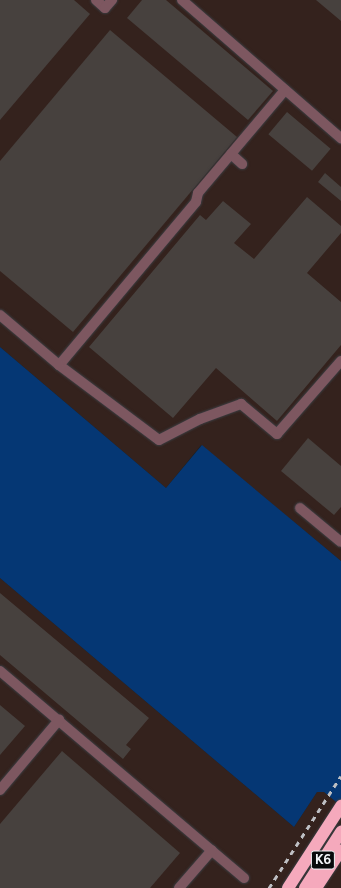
<!DOCTYPE html>
<style>
body{margin:0}
#map{position:relative;width:341px;height:888px;overflow:hidden;background:#1d2025;font-family:Figtree,sans-serif}
div>[style]{position:absolute}
.industrial>*{inset:0;background:#34221d}
.water>*{inset:0;background:#053774}
.building>*{inset:0;background:#47413e;transform-origin:0 0}
.roads{filter:drop-shadow(0 0 1px #3b3e43) drop-shadow(0 0 1px #3b3e43)}
.minor>*{height:10px;margin:-5px;padding:0 5px;transform-origin:5px;border-radius:5px;background:#7d5760}
.highway>*{height:12px;margin:-6px;padding:0 6px;transform-origin:6px;border-radius:6px;background:#f5a9bc}
.rail>*{height:3px;margin-top:-1.5px;transform-origin:0;background:repeating-linear-gradient(90deg,#bec0c4 0 5px,transparent 0 10px)}
span{translate:-50% -50%;white-space:nowrap;text-align:center;line-height:1.15;-webkit-text-stroke:3px #080a0c;paint-order:stroke}
.shield-label span{padding:1px 3px;background:#080a0c;border:1px solid;border-radius:3px;-webkit-text-stroke-width:0}
.shield-label{font-size:13px;color:#f2f4f8;font-weight:700}
</style>
<div id="map">
<div class="industrial">
<i style="clip-path:polygon(0 0,341px 0,341px 561px,201px 445px,166px 488px,0 347px)"></i>
<i style="clip-path:polygon(0 578px,294px 827px,317px 792px,324px 792px,341px 806px,341px 888px,0 888px)"></i>
</div>
<div class="water">
<i style="clip-path:polygon(0 347px,166px 488px,202px 445px,341px 561px,341px 806px,324px 792px,317px 792px,294px 827px,0 578px)"></i>
</div>
<div class="building">
<i style="clip-path:polygon(0 0,74px 0,90px 14px,0 120px)"></i>
<i style="clip-path:polygon(142px 0,166px 0,273px 91px,248px 120px,127px 18px)"></i>
<i style="clip-path:polygon(316px 0,341px 0,341px 21px)"></i>
<i style="clip-path:polygon(110px 30px,237px 137px,73px 332px,0 271px,0 161px)"></i>
<i style="left:287px;top:112px;width:57px;height:29px;rotate:40deg"></i>
<i style="clip-path:polygon(325px 173px,341px 187px,341px 201px,318px 182px)"></i>
<i style="clip-path:polygon(307px 197px,341px 226px,341px 233px,307px 273px,341px 302px,341px 345px,277px 421px,216px 368px,173px 418px,89px 347px,200px 215px,206px 220px,223px 201px,251px 224px,234px 243px,254px 259px)"></i>
<i style="clip-path:polygon(308px 438px,341px 466px,341px 507px,334px 515px,281px 471px)"></i>
<i style="clip-path:polygon(0 593px,149px 718px,126px 745px,131px 749px,123px 759px,0 655px)"></i>
<i style="clip-path:polygon(0 705px,25px 726px,0 755px)"></i>
<i style="clip-path:polygon(62px 751px,180px 853px,150px 888px,0 888px,0 824px)"></i>
</div>
<div class="roads">
<div class="minor">
<i style="left:96px;top:0;width:12px;rotate:42deg"></i>
<i style="left:105px;top:8px;width:11px;rotate:-49deg"></i>
<i style="left:182px;top:0;width:211px;rotate:41deg"></i>
<i style="left:285px;top:90px;width:135px;rotate:130.2deg"></i>
<i style="left:198px;top:193px;width:9px;rotate:103deg"></i>
<i style="left:196px;top:202px;width:213px;rotate:130deg"></i>
<i style="left:59px;top:365px;width:125px;rotate:36.9deg"></i>
<i style="left:159px;top:440px;width:46px;rotate:-27.1deg"></i>
<i style="left:200px;top:419px;width:44px;rotate:-20.1deg"></i>
<i style="left:241px;top:404px;width:47px;rotate:39.8deg"></i>
<i style="left:277px;top:434px;width:97px;rotate:-48.8deg"></i>
<i style="left:231px;top:154px;width:15px;rotate:42deg"></i>
<i style="left:0;top:315px;width:77px;rotate:40.3deg"></i>
<i style="left:300px;top:508px;width:53px;rotate:39.7deg"></i>
<i style="left:0;top:671px;width:320px;rotate:40.3deg"></i>
<i style="left:0;top:790px;width:92px;rotate:-49.9deg"></i>
<i style="left:179px;top:888px;width:50px;rotate:-49deg"></i>
</div>
<div class="highway">
<i style="left:288px;top:888px;width:98px;rotate:-57.1deg"></i>
<i style="left:305px;top:888px;width:67px;rotate:-57.3deg"></i>
<i style="left:316px;top:888px;width:45px;rotate:-56.7deg"></i>
</div>
</div>
<div class="rail">
<i style="left:269px;top:888px;width:133px;rotate:-57.3deg"></i>
</div>
<div class="shield-label">
<span style="left:323px;top:860px">K6</span>
</div>
</div>
